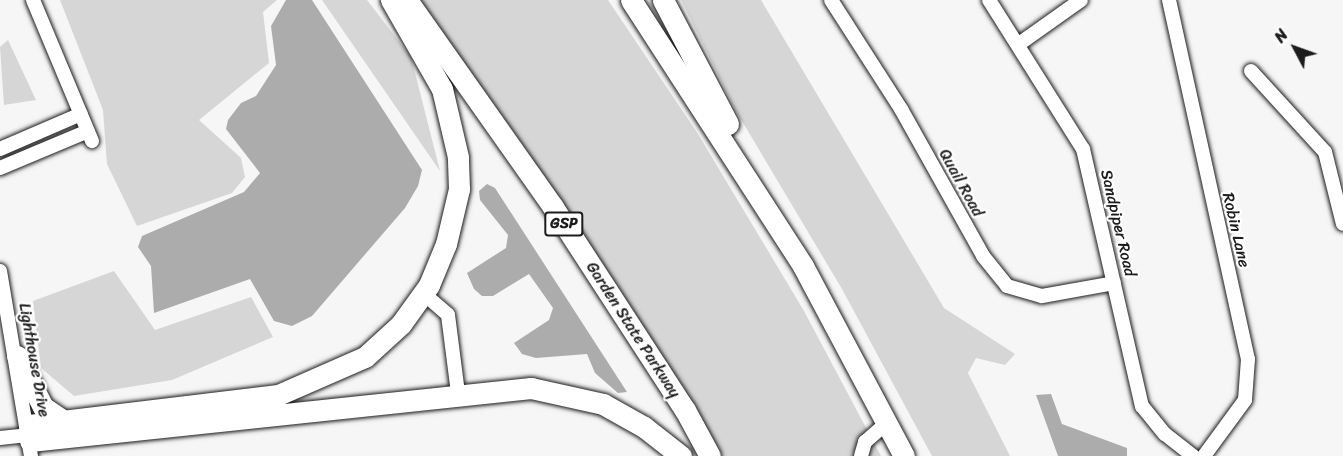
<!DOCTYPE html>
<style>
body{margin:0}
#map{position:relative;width:1343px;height:456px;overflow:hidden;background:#f6f6f6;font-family:Sriracha,sans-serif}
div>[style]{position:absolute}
.green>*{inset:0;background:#d6d6d6}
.water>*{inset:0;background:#acacac}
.roads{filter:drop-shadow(0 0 2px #1c1c1c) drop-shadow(0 0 2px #1c1c1c)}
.minor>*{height:14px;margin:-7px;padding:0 7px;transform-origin:7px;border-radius:7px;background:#fff}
.highway>*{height:21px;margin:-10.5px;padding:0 10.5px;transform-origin:10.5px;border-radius:10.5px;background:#fff}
span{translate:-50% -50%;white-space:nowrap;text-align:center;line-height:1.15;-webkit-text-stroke:4.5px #fff;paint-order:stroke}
.shield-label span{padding:2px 4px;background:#fff;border:2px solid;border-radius:4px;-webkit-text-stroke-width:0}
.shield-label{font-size:15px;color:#1c1c1c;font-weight:700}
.street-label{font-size:16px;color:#1c1c1c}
.north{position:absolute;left:1265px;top:18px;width:60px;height:60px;-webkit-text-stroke:4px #fff;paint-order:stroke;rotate:311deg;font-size:16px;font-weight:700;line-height:24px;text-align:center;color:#1c1c1c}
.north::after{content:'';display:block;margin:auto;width:21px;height:27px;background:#1c1c1c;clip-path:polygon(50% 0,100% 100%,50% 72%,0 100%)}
</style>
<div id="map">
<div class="green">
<i style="clip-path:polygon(60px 0,277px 0,263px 12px,269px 63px,199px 120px,241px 158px,245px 177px,232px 193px,137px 226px,107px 164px,103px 110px)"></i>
<i style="clip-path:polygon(322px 0,367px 0,411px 57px,440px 171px)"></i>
<i style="clip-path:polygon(420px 0,608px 0,698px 134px,804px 311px,881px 456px,720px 456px,616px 283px)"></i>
<i style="clip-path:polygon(681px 0,761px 0,944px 308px,1015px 354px,1005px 365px,976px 358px,968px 373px,1010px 456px,932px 456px,842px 289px,736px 111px)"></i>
<i style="clip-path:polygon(8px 40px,36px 100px,4px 105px,0 47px)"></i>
<i style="clip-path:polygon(114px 271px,155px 330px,251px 297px,273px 337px,172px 380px,74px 396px,41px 368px,33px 301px)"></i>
</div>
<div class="water">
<i style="clip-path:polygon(286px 0,312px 0,422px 170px,418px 186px,405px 208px,312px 316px,292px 326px,274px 321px,250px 279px,154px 313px,151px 266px,138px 247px,142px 236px,244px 192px,260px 173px,226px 129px,228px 120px,241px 103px,256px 96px,276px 65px,271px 26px)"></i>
<i style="clip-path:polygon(487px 184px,495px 188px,627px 392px,618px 393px,595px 373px,587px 354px,536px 358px,522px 354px,514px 343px,549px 320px,553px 308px,529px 274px,493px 296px,482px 296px,474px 289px,467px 273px,506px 248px,508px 235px,480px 200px,479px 191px)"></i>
<i style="clip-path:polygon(1051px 394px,1062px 424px,1127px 448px,1127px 456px,1058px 456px,1036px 395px)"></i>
</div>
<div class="roads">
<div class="minor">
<i style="left:33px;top:0;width:153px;rotate:67.3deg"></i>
<i style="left:831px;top:0;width:130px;rotate:57.3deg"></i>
<i style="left:901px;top:109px;width:168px;rotate:60.8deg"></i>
<i style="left:983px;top:256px;width:38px;rotate:51deg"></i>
<i style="left:1007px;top:286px;width:36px;rotate:16deg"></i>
<i style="left:1042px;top:296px;width:73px;rotate:-10.2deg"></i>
<i style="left:989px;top:0;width:176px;rotate:57.8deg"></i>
<i style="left:1083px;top:149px;width:264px;rotate:77.1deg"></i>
<i style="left:1142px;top:406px;width:36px;rotate:51deg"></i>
<i style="left:1165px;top:434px;width:36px;rotate:38deg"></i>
<i style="left:1169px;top:0;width:368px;rotate:77.6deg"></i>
<i style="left:1248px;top:359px;width:41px;rotate:94.2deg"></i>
<i style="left:1245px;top:400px;width:69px;rotate:126.2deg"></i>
<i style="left:1019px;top:44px;width:76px;rotate:-35.4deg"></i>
<i style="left:1251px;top:71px;width:110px;rotate:47.6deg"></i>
<i style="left:1325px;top:152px;width:74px;rotate:76deg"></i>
<i style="left:0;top:149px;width:88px;rotate:-23.4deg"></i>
<i style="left:0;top:168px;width:95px;rotate:-22.8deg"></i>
<i style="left:0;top:271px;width:188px;rotate:80.5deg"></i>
<i style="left:423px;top:293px;width:33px;rotate:41deg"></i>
<i style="left:448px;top:315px;width:79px;rotate:82.7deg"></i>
<i style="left:0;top:438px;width:30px;rotate:-6deg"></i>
<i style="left:861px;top:456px;width:15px;rotate:-74deg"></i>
<i style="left:865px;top:442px;width:30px;rotate:-41deg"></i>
</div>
<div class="highway">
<i style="left:407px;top:0;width:253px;rotate:54.8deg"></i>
<i style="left:553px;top:207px;width:242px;rotate:57deg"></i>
<i style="left:685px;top:410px;width:52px;rotate:61.5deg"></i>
<i style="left:631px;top:0;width:317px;rotate:57.1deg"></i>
<i style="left:803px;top:266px;width:215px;rotate:62deg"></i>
<i style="left:663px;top:0;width:140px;rotate:62.3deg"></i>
<i style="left:17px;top:356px;width:57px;rotate:63deg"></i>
<i style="left:43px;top:407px;width:25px;rotate:34deg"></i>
<i style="left:29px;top:425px;width:251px;rotate:-6.9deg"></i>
<i style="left:278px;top:395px;width:95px;rotate:-23.6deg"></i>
<i style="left:365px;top:357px;width:49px;rotate:-42.5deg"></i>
<i style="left:401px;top:324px;width:48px;rotate:-54.3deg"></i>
<i style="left:429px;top:285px;width:44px;rotate:-67.5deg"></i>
<i style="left:446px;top:244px;width:57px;rotate:-76.7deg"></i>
<i style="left:459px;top:189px;width:32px;rotate:-92deg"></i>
<i style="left:458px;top:157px;width:70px;rotate:-103.2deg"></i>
<i style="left:442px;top:89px;width:103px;rotate:-119.8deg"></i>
<i style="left:30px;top:441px;width:504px;rotate:-6.04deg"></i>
<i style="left:531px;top:388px;width:74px;rotate:12.5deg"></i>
<i style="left:603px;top:404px;width:47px;rotate:29.3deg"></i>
<i style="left:644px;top:427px;width:47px;rotate:38.1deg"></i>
</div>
</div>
<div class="shield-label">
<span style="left:564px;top:224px">GSP</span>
</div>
<div class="street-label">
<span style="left:961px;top:183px;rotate:61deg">Quail Road</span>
<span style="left:1118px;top:223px;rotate:77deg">Sandpiper Road</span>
<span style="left:1236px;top:230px;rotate:77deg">Robin Lane</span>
<span style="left:633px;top:330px;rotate:57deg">Garden State Parkway</span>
<span style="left:34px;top:360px;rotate:80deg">Lighthouse Drive</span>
</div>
<div class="north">N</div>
</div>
